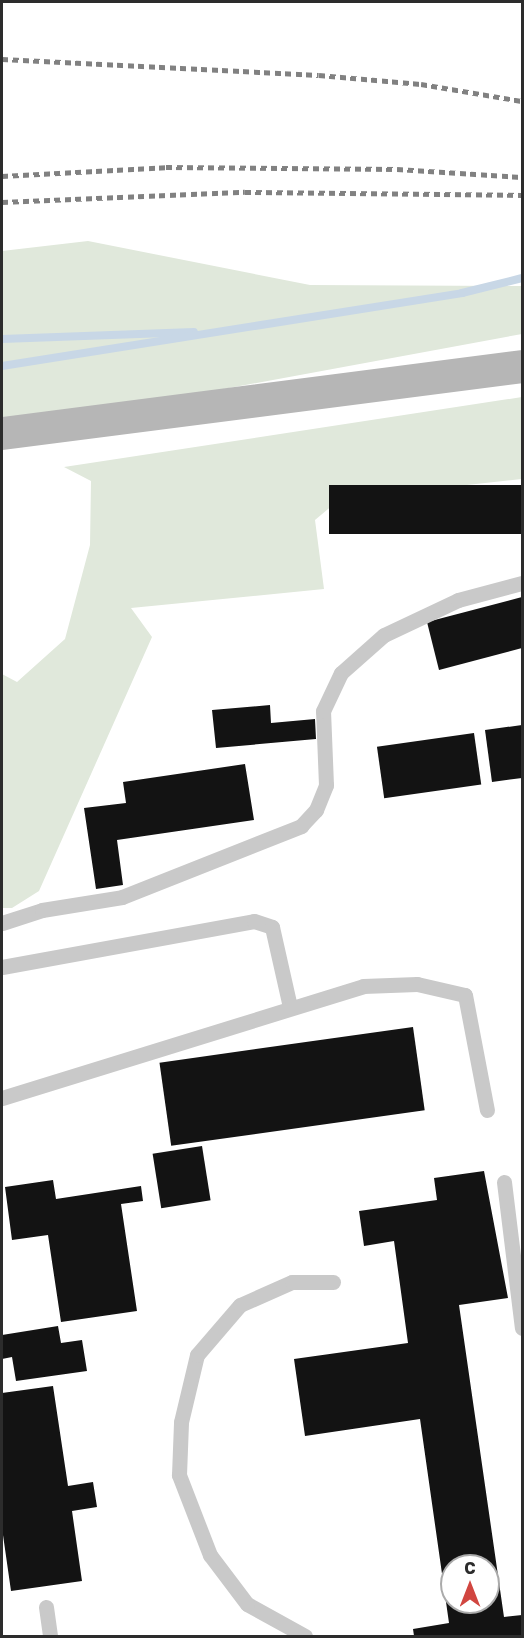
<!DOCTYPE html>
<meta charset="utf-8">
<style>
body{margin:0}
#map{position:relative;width:524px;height:1638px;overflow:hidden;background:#fff;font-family:"Golos Text",sans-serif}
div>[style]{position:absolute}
.green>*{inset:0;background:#e0e8db}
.stream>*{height:8px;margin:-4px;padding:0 4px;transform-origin:4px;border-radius:4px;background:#c8d7e6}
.building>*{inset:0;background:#131313;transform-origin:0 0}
.lane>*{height:15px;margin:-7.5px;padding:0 7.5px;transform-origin:7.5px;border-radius:7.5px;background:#c9c9c9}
.secondary>*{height:33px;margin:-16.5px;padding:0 16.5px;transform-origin:16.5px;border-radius:16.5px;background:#b6b6b6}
.rail>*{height:4.5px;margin-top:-2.25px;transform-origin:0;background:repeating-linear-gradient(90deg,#818181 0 6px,transparent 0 10.5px)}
span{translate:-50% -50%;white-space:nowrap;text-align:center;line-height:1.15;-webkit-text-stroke:6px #fff;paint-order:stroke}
.frame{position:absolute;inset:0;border:3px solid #2c2c2c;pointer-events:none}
.north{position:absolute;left:440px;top:1554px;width:60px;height:60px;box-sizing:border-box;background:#fff;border:2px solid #ababab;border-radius:50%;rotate:0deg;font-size:16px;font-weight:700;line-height:24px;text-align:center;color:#2c2c2c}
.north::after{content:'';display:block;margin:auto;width:21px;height:27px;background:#d14640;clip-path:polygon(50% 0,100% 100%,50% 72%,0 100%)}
</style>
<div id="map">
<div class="green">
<i style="clip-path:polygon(88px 241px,310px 285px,522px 286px,522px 334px,153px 402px,2px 422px,2px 251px)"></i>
<i style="clip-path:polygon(522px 397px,522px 479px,340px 499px,315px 520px,324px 589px,131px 608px,152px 637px,39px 891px,12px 908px,2px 908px,2px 674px,17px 682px,65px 639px,90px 545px,91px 481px,64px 467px)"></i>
</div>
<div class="stream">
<i style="left:2px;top:339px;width:192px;rotate:-2.1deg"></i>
<i style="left:2px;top:366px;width:466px;rotate:-9deg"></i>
<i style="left:462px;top:293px;width:62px;rotate:-14deg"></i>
</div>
<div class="building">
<i style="left:522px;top:485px;width:49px;height:193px;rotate:90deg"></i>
<i style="clip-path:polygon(522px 597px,522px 648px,439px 670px,427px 622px)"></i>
<i style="clip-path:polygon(270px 705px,271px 723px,315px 719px,316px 739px,216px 748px,212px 710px)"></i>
<i style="clip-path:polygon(522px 725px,522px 778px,492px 782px,485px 730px)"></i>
<i style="left:474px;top:733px;width:52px;height:98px;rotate:82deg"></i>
<i style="clip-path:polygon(245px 764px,254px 820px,117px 840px,123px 885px,96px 889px,84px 808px,126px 803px,123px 782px)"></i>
<i style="left:413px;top:1027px;width:84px;height:256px;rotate:82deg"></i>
<i style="left:202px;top:1146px;width:55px;height:50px;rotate:81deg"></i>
<i style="clip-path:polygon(evenodd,484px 1171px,508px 1298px,459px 1305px,504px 1617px,522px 1615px,522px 1636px,414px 1636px,413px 1629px,449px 1623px,420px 1419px,305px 1436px,294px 1359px,408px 1343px,394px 1241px,364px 1246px,359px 1211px,437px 1200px,434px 1178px,484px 1171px,452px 1566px,488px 1566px,488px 1602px,452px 1602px,452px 1566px)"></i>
<i style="clip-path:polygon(53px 1180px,56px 1199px,141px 1186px,143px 1201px,121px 1204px,137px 1311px,61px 1322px,48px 1235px,12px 1240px,5px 1187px)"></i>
<i style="clip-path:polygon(58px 1326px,61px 1343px,82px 1340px,87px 1371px,16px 1381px,12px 1357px,2px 1359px,2px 1335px)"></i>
<i style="clip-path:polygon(53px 1386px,68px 1486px,93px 1482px,97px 1507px,72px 1511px,82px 1581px,11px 1591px,2px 1528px,2px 1393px)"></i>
</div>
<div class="lane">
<i style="left:2px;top:923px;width:42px;rotate:-18deg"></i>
<i style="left:42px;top:910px;width:81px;rotate:-9.2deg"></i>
<i style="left:122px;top:897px;width:193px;rotate:-21.6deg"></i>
<i style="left:301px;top:826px;width:22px;rotate:-47deg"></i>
<i style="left:316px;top:810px;width:27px;rotate:-68deg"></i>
<i style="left:326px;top:785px;width:74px;rotate:-92.3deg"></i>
<i style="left:323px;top:711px;width:42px;rotate:-64.7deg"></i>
<i style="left:341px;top:673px;width:57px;rotate:-41.5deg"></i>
<i style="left:384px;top:635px;width:82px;rotate:-25.3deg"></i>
<i style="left:458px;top:600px;width:66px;rotate:-14.9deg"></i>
<i style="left:2px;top:967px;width:256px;rotate:-10.3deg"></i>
<i style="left:254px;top:921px;width:19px;rotate:18deg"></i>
<i style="left:272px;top:927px;width:82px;rotate:77.3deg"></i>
<i style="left:2px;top:1098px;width:378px;rotate:-17.2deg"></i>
<i style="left:363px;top:986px;width:54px;rotate:-2.1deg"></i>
<i style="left:417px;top:984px;width:49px;rotate:12.9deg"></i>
<i style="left:465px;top:995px;width:117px;rotate:79.2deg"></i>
<i style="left:504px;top:1182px;width:147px;rotate:83deg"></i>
<i style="left:46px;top:1607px;width:29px;rotate:82deg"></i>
<i style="left:305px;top:1636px;width:66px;rotate:-151.1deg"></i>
<i style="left:247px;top:1604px;width:61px;rotate:-127.1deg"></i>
<i style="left:210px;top:1555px;width:86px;rotate:-111.2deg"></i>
<i style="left:179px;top:1475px;width:53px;rotate:-87.8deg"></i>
<i style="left:181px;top:1422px;width:69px;rotate:-76.6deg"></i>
<i style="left:197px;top:1355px;width:66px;rotate:-49.3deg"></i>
<i style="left:240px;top:1305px;width:57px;rotate:-23.9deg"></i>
<i style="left:292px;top:1282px;width:41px"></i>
</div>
<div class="secondary">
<i style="left:2px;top:433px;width:524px;rotate:-7.34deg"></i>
</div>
<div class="rail">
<i style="left:2px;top:59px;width:317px;rotate:2.9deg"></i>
<i style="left:319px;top:75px;width:102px;rotate:5deg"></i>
<i style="left:421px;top:84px;width:102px;rotate:9.6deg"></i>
<i style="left:2px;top:176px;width:164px;rotate:-3.1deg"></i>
<i style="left:166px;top:167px;width:231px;rotate:0.5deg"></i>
<i style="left:397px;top:169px;width:125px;rotate:3.7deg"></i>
<i style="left:2px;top:202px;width:243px;rotate:-2.4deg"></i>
<i style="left:245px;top:192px;width:277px;rotate:0.6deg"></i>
</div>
<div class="frame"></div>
<div class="north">С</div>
</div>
